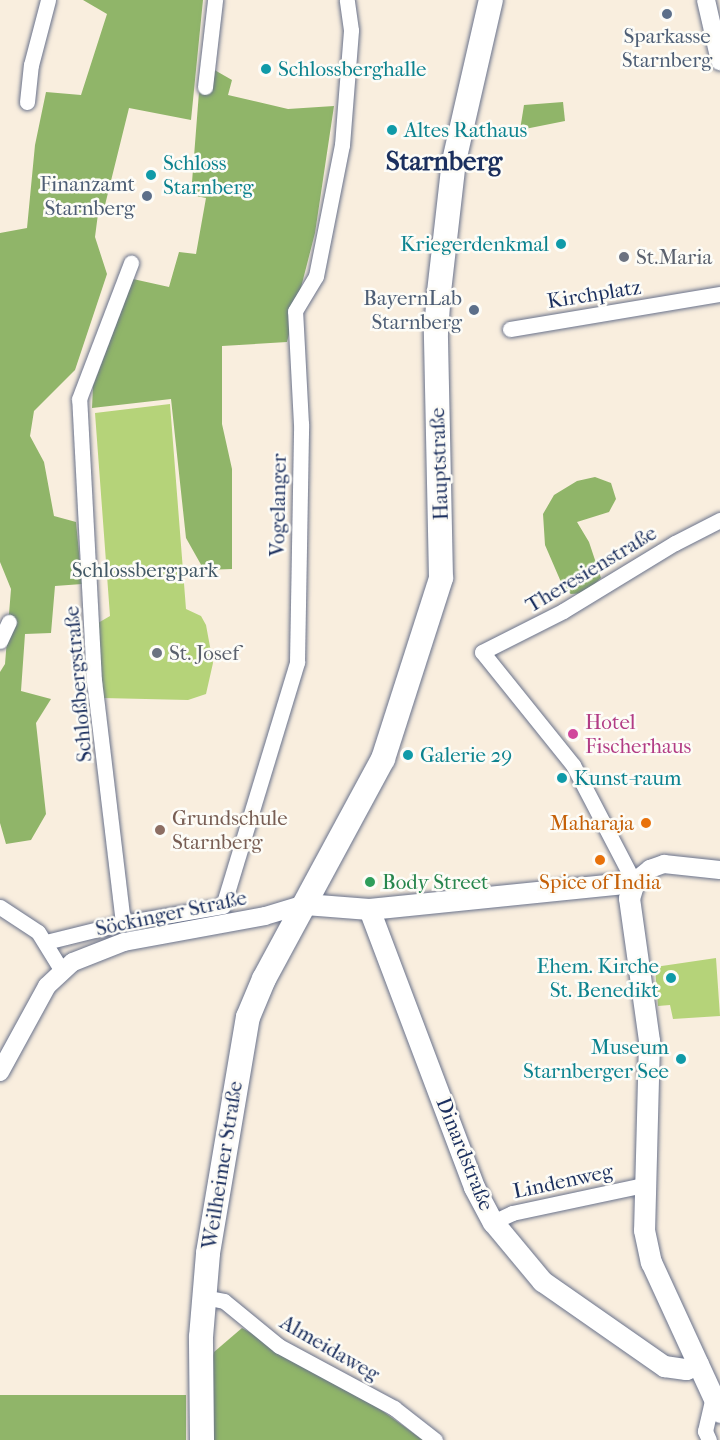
<!DOCTYPE html>
<meta charset="utf-8">
<style>
body{margin:0}
#map{position:relative;width:720px;height:1440px;overflow:hidden;background:#f9eede;font-family:"IM FELL French Canon",serif}
div>[style]{position:absolute}
.green>*{inset:0;background:#b5d379}
.forest>*{inset:0;background:#90b569;transform-origin:0 0}
.roads{filter:drop-shadow(0 0 2px #69728b) drop-shadow(0 0 2px #69728b)}
.minor>*{height:15px;margin:-7.5px;padding:0 7.5px;transform-origin:7.5px;border-radius:7.5px;background:#fff}
.tertiary>*{height:18px;margin:-9px;padding:0 9px;transform-origin:9px;border-radius:9px;background:#fff}
.secondary>*{height:21px;margin:-10.5px;padding:0 10.5px;transform-origin:10.5px;border-radius:10.5px;background:#fff}
.primary>*{height:24px;margin:-12px;padding:0 12px;transform-origin:12px;border-radius:12px;background:#fff}
.dots>*{width:16px;height:16px;translate:-50% -50%;box-sizing:border-box;border:3px solid #fdfcf7;border-radius:50%}
span{translate:-50% -50%;white-space:nowrap;text-align:center;line-height:1.15;-webkit-text-stroke:5px #fdfcf7;paint-order:stroke}
.service-label{font-size:21px;color:#4e5e75}
.right{translate:-100% -50%;text-align:right}
.culture-label{font-size:21px;color:#0d838f}
.left{translate:0 -50%;text-align:left}
.worship-label{font-size:21px;color:#5b616d}
.street-label{font-size:21px;color:#1b2f5e}
.park-label{font-size:21px;color:#425865}
.hotel-label{font-size:21px;color:#b23c85}
.education-label{font-size:21px;color:#785e54}
.food-label{font-size:21px;color:#c56008}
.leisure-label{font-size:21px;color:#27864d}
.district-label{font-size:27px;color:#1b2f5e;font-weight:700}
</style>
<div id="map">
<div class="green">
<i style="clip-path:polygon(170px 404px,186px 609px,201px 616px,206px 625px,213px 663px,206px 694px,188px 700px,103px 698px,98px 623px,110px 616px,95px 413px)"></i>
<i style="clip-path:polygon(716px 958px,720px 1016px,673px 1019px,670px 1005px,658px 1006px,655px 967px)"></i>
</div>
<div class="forest">
<i style="clip-path:polygon(83px 0,203px 0,191px 120px,129px 108px,105px 205px,99px 206px,95px 237px,107px 274px,75px 370px,34px 411px,30px 436px,44px 462px,54px 516px,76px 522px,82px 584px,55px 586px,51px 633px,25px 634px,21px 691px,51px 699px,36px 723px,46px 814px,31px 840px,6px 844px,0 823px,0 672px,5px 664px,11px 589px,0 562px,0 233px,27px 228px,35px 145px,46px 92px,81px 95px,107px 14px)"></i>
<i style="clip-path:polygon(211px 68px,232px 80px,228px 95px,288px 109px,334px 106px,315px 233px,287px 342px,222px 346px,222px 424px,232px 469px,232px 569px,204px 570px,186px 538px,171px 399px,92px 408px,93px 386px,133px 279px,169px 287px,179px 252px,196px 254px,206px 198px,191px 195px,199px 92px,207px 93px)"></i>
<i style="clip-path:polygon(563px 102px,565px 121px,520px 130px,524px 105px)"></i>
<i style="clip-path:polygon(595px 477px,611px 483px,616px 499px,609px 512px,577px 522px,589px 542px,601px 578px,585px 593px,571px 594px,564px 589px,545px 545px,543px 514px,554px 495px,577px 481px)"></i>
<i style="clip-path:polygon(242px 1328px,356px 1392px,423px 1440px,211px 1440px,207px 1380px,214px 1352px)"></i>
<i style="left:0;top:1395px;width:186px;height:45px"></i>
</div>
<div class="roads">
<div class="minor">
<i style="left:205px;top:87px;width:88px;rotate:-83.4deg"></i>
<i style="left:27px;top:102px;width:37px;rotate:-84deg"></i>
<i style="left:31px;top:65px;width:67px;rotate:-75.3deg"></i>
<i style="left:510px;top:329px;width:213px;rotate:-9.5deg"></i>
<i style="left:0;top:641px;width:21px;rotate:-65deg"></i>
<i style="left:634px;top:882px;width:132px;rotate:-117.5deg"></i>
<i style="left:573px;top:765px;width:145px;rotate:-128.8deg"></i>
<i style="left:482px;top:652px;width:91px;rotate:-26.8deg"></i>
<i style="left:563px;top:611px;width:131px;rotate:-31.3deg"></i>
<i style="left:675px;top:543px;width:51px;rotate:-27.1deg"></i>
<i style="left:0;top:907px;width:45px;rotate:33.3deg"></i>
<i style="left:38px;top:932px;width:46px;rotate:58.4deg"></i>
<i style="left:123px;top:923px;width:101px;rotate:-9.6deg"></i>
<i style="left:223px;top:906px;width:255px;rotate:-73.1deg"></i>
<i style="left:297px;top:662px;width:238px;rotate:-89deg"></i>
<i style="left:301px;top:424px;width:113px;rotate:-93deg"></i>
<i style="left:295px;top:311px;width:41px;rotate:-59deg"></i>
<i style="left:316px;top:276px;width:134px;rotate:-78.8deg"></i>
<i style="left:342px;top:145px;width:115px;rotate:-85.5deg"></i>
<i style="left:351px;top:30px;width:30px;rotate:-98deg"></i>
<i style="left:46px;top:942px;width:79px;rotate:-13.9deg"></i>
<i style="left:123px;top:923px;width:244px;rotate:-96.8deg"></i>
<i style="left:94px;top:681px;width:282px;rotate:-93deg"></i>
<i style="left:79px;top:399px;width:146px;rotate:-69.1deg"></i>
<i style="left:493px;top:1222px;width:21px;rotate:-25deg"></i>
<i style="left:512px;top:1213px;width:135px;rotate:-12deg"></i>
<i style="left:204px;top:1297px;width:20px;rotate:11deg"></i>
<i style="left:224px;top:1301px;width:71px;rotate:39.3deg"></i>
<i style="left:279px;top:1346px;width:131px;rotate:28.3deg"></i>
<i style="left:394px;top:1408px;width:52px;rotate:38deg"></i>
<i style="left:709px;top:1440px;width:10px;rotate:-114deg"></i>
<i style="left:705px;top:1431px;width:35px;rotate:-77deg"></i>
</div>
<div class="tertiary">
<i style="left:706px;top:0;width:63px;rotate:77.1deg"></i>
<i style="left:634px;top:882px;width:21px;rotate:-39deg"></i>
<i style="left:650px;top:869px;width:15px;rotate:-20deg"></i>
<i style="left:664px;top:864px;width:56px;rotate:6.1deg"></i>
<i style="left:0;top:1072px;width:98px;rotate:-61.3deg"></i>
<i style="left:47px;top:986px;width:35px;rotate:-43deg"></i>
<i style="left:73px;top:962px;width:55px;rotate:-21.4deg"></i>
<i style="left:124px;top:942px;width:143px;rotate:-10.4deg"></i>
<i style="left:265px;top:916px;width:42px;rotate:-16.7deg"></i>
</div>
<div class="secondary">
<i style="left:305px;top:904px;width:64px;rotate:4.5deg"></i>
<i style="left:369px;top:909px;width:266px;rotate:-5.8deg"></i>
<i style="left:634px;top:882px;width:17px;rotate:107deg"></i>
<i style="left:629px;top:898px;width:144px;rotate:82deg"></i>
<i style="left:649px;top:1041px;width:189px;rotate:91.5deg"></i>
<i style="left:644px;top:1230px;width:33px;rotate:78deg"></i>
<i style="left:651px;top:1262px;width:165px;rotate:65.3deg"></i>
<i style="left:369px;top:909px;width:297px;rotate:69.3deg"></i>
<i style="left:474px;top:1187px;width:40px;rotate:62deg"></i>
<i style="left:493px;top:1222px;width:77px;rotate:50.3deg"></i>
<i style="left:542px;top:1281px;width:149px;rotate:34.9deg"></i>
<i style="left:664px;top:1366px;width:22px;rotate:8deg"></i>
<i style="left:686px;top:1369px;width:13px;rotate:-23deg"></i>
</div>
<div class="primary">
<i style="left:202px;top:1440px;width:103px;rotate:-90.6deg"></i>
<i style="left:201px;top:1337px;width:84px;rotate:-85.2deg"></i>
<i style="left:208px;top:1253px;width:239px;rotate:-80.4deg"></i>
<i style="left:248px;top:1017px;width:41px;rotate:-67.2deg"></i>
<i style="left:264px;top:979px;width:250px;rotate:-61.6deg"></i>
<i style="left:383px;top:759px;width:190px;rotate:-72.2deg"></i>
<i style="left:441px;top:578px;width:246px;rotate:-91.2deg"></i>
<i style="left:436px;top:332px;width:40px;rotate:-85.7deg"></i>
<i style="left:439px;top:292px;width:132px;rotate:-83.5deg"></i>
<i style="left:454px;top:161px;width:165px;rotate:-77.1deg"></i>
</div>
</div>
<div class="dots">
<i style="left:667px;top:14px;background:#5c6f8a"></i>
<i style="left:266px;top:69px;background:#0f9aa8"></i>
<i style="left:392px;top:130px;background:#0f9aa8"></i>
<i style="left:151px;top:175px;background:#0f9aa8"></i>
<i style="left:147px;top:196px;background:#5c6f8a"></i>
<i style="left:561px;top:244px;background:#0f9aa8"></i>
<i style="left:624px;top:257px;background:#6b7280"></i>
<i style="left:474px;top:310px;background:#5c6f8a"></i>
<i style="left:157px;top:653px;background:#6b7280"></i>
<i style="left:573px;top:734px;background:#d1479c"></i>
<i style="left:408px;top:755px;background:#0f9aa8"></i>
<i style="left:562px;top:778px;background:#0f9aa8"></i>
<i style="left:646px;top:823px;background:#e8710a"></i>
<i style="left:160px;top:830px;background:#8d6e63"></i>
<i style="left:600px;top:860px;background:#e8710a"></i>
<i style="left:370px;top:882px;background:#2e9e5b"></i>
<i style="left:671px;top:978px;background:#0f9aa8"></i>
<i style="left:681px;top:1059px;background:#0f9aa8"></i>
</div>
<div class="service-label">
<span style="left:667px;top:48px">Sparkasse<br>Starnberg</span>
<span class="right" style="left:135px;top:196px">Finanzamt<br>Starnberg</span>
<span class="right" style="left:462px;top:310px">BayernLab<br>Starnberg</span>
</div>
<div class="culture-label">
<span class="left" style="left:278px;top:69px">Schlossberghalle</span>
<span class="left" style="left:404px;top:130px">Altes Rathaus</span>
<span class="left" style="left:163px;top:175px">Schloss<br>Starnberg</span>
<span class="right" style="left:549px;top:244px">Kriegerdenkmal</span>
<span class="left" style="left:420px;top:755px">Galerie 29</span>
<span class="left" style="left:574px;top:778px">Kunst-raum</span>
<span class="right" style="left:659px;top:978px">Ehem. Kirche<br>St. Benedikt</span>
<span class="right" style="left:669px;top:1059px">Museum<br>Starnberger See</span>
</div>
<div class="worship-label">
<span class="left" style="left:636px;top:257px">St.Maria</span>
<span class="left" style="left:169px;top:653px">St. Josef</span>
</div>
<div class="street-label">
<span style="left:594px;top:294px;rotate:-9deg">Kirchplatz</span>
<span style="left:439px;top:464px;rotate:-92deg">Hauptstraße</span>
<span style="left:278px;top:505px;rotate:-89deg">Vogelanger</span>
<span style="left:591px;top:569px;rotate:-31deg">Theresienstraße</span>
<span style="left:78px;top:684px;rotate:-95deg">Schloßbergstraße</span>
<span style="left:171px;top:913px;rotate:-12deg">Söckinger Straße</span>
<span style="left:465px;top:1154px;rotate:68deg">Dinardstraße</span>
<span style="left:222px;top:1165px;rotate:-81deg">Weilheimer Straße</span>
<span style="left:563px;top:1181px;rotate:-12deg">Lindenweg</span>
<span style="left:330px;top:1348px;rotate:30deg">Almeidaweg</span>
</div>
<div class="park-label">
<span style="left:145px;top:570px">Schlossbergpark</span>
</div>
<div class="hotel-label">
<span class="left" style="left:585px;top:734px">Hotel<br>Fischerhaus</span>
</div>
<div class="education-label">
<span class="left" style="left:172px;top:830px">Grundschule<br>Starnberg</span>
</div>
<div class="food-label">
<span class="right" style="left:634px;top:823px">Maharaja</span>
<span style="left:600px;top:882px">Spice of India</span>
</div>
<div class="leisure-label">
<span class="left" style="left:382px;top:882px">Body Street</span>
</div>
<div class="district-label">
<span style="left:444px;top:162px">Starnberg</span>
</div>
</div>
